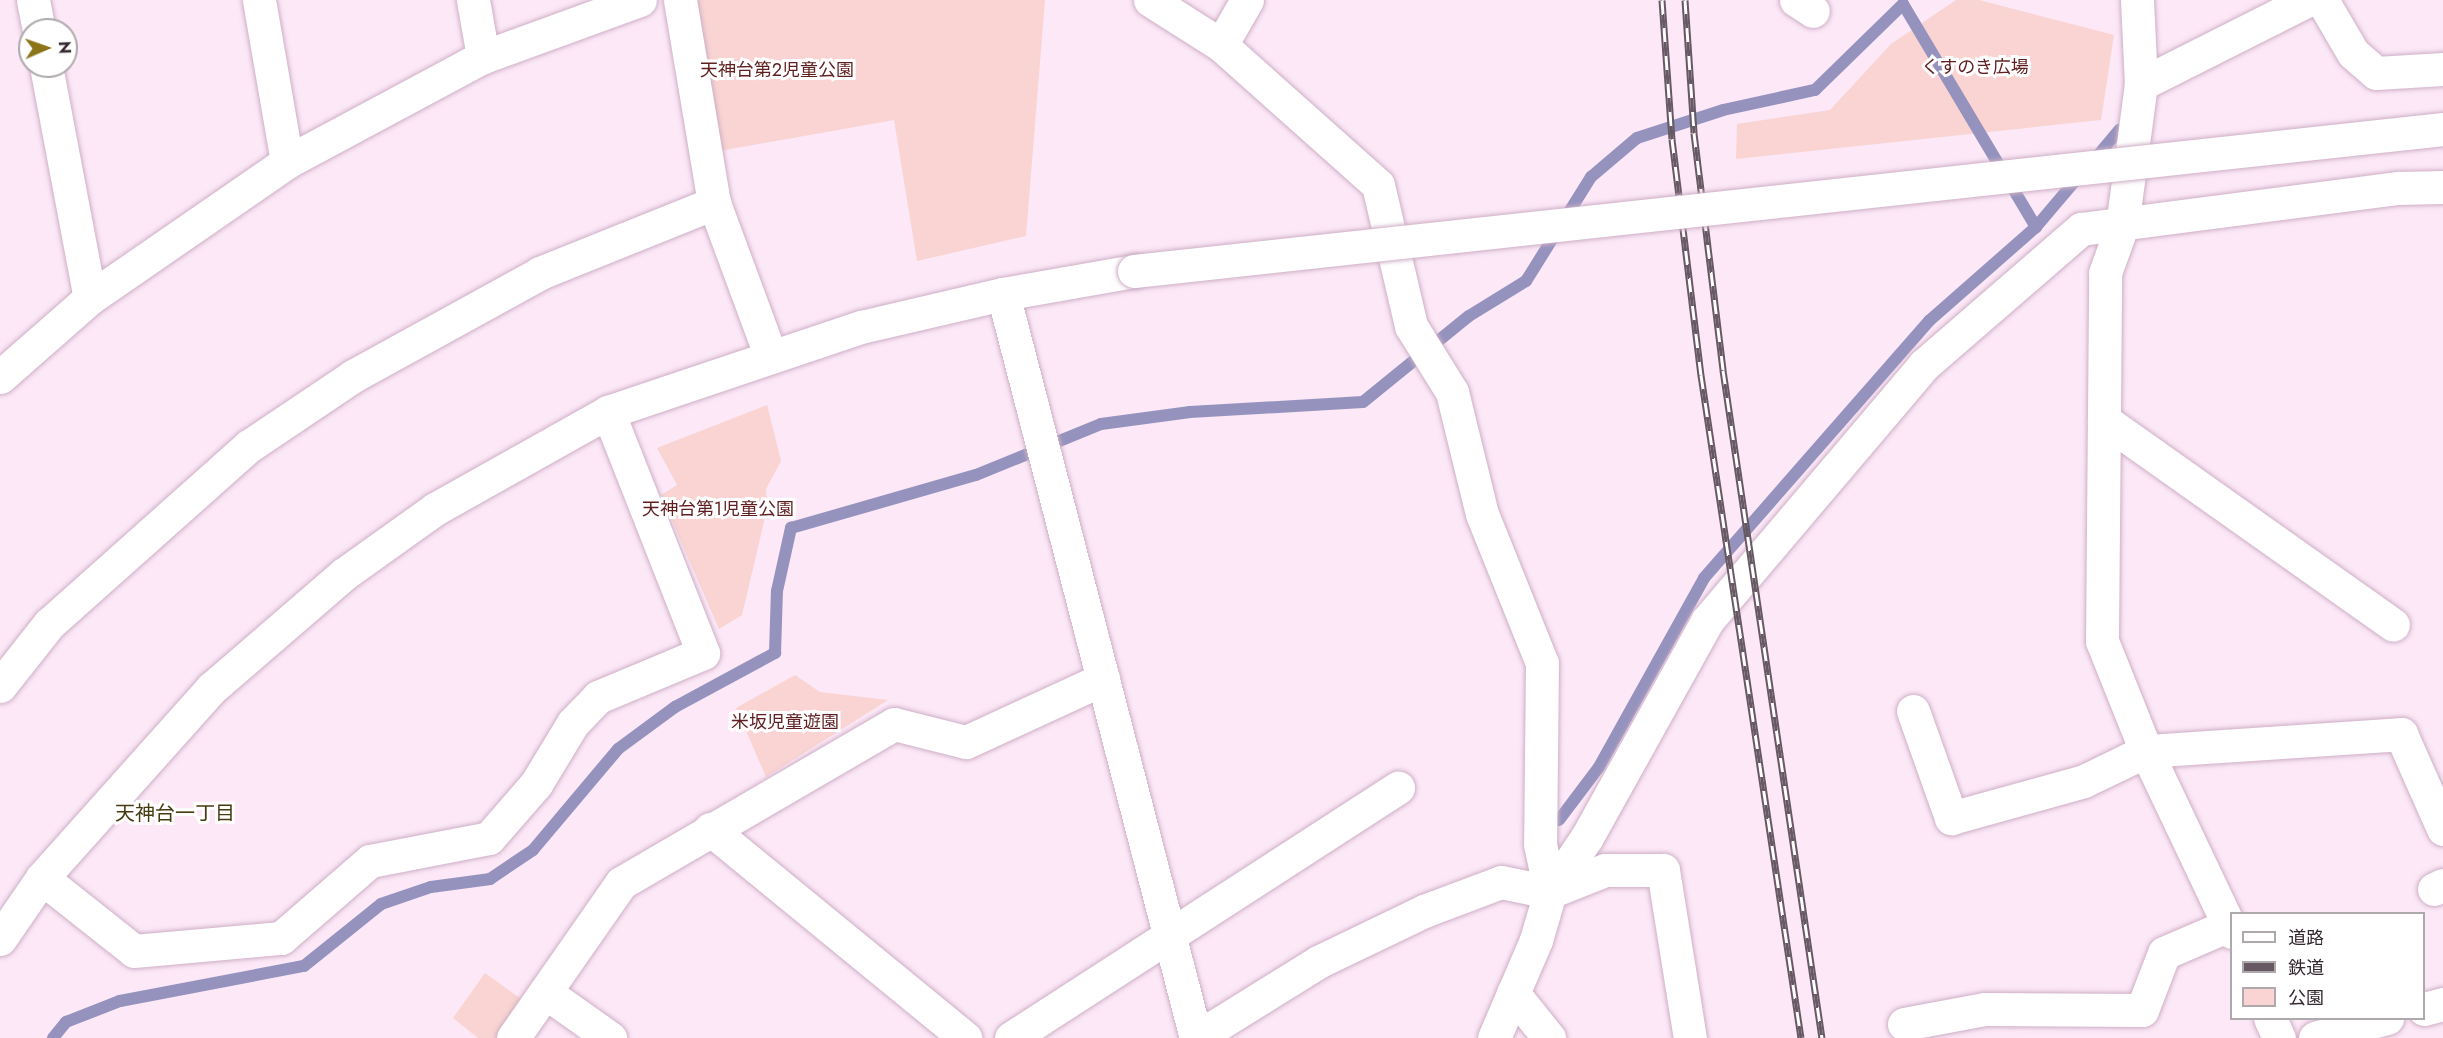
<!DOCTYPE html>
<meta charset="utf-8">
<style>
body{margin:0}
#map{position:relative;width:2443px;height:1038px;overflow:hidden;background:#fce8f7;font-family:Jost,"Noto Sans JP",sans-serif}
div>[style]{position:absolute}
.green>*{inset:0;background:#f9d4d2}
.stream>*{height:12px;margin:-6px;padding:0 6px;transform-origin:6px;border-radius:6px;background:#9593be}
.roads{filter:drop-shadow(0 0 2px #ceafc6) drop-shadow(0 0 2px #ceafc6)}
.minor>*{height:33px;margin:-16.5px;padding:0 16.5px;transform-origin:16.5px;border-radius:16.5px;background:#fff}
.rail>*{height:7px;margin-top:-3.5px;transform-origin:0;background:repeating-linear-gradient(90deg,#fff 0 14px,#675963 0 28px);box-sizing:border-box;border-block:2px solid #675963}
.bridges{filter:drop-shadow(0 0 2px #ceafc6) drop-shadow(0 0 2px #ceafc6)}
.minor-bridge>*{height:33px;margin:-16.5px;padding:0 16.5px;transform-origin:16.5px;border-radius:16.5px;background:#fff}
span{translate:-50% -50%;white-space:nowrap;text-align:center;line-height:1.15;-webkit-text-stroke:6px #fff;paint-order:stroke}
.park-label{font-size:18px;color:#5f1f20}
.neighbourhood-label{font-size:20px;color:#453a10}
.legend{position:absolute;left:2230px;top:912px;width:195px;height:108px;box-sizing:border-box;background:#fff;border:2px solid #ada9ac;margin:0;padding:8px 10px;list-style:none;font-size:18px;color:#332730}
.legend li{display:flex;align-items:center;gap:12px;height:30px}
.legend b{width:30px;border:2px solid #ada9ac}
.north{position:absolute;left:18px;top:18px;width:60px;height:60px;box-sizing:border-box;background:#fff;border:2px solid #ada9ac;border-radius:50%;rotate:88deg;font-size:16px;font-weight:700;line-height:24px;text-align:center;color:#332730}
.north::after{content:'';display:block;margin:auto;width:21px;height:27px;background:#8c7519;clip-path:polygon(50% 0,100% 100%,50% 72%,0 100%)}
</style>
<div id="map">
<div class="green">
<i style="clip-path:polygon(693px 0,1045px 0,1026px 236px,917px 261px,894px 120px,719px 151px)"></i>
<i style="clip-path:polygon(1956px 0,1979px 0,2114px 35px,2101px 120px,1736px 159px,1737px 124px,1830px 110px,1891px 44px)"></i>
<i style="clip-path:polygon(767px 405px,781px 461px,766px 489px,767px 509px,742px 615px,719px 629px,661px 495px,677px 485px,657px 448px)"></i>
<i style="clip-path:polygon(795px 675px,820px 692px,888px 700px,766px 777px,736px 708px)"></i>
<i style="clip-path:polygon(485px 973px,524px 1001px,497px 1038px,478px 1038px,453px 1018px)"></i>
</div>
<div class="stream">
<i style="left:2094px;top:160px;width:40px;rotate:-50deg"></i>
<i style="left:1559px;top:820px;width:66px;rotate:-53deg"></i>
<i style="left:1599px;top:767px;width:216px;rotate:-60.9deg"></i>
<i style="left:1704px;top:578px;width:342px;rotate:-48.8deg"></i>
<i style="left:1929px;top:321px;width:142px;rotate:-41.3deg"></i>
<i style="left:2036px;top:227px;width:68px;rotate:-49.8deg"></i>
<i style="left:53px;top:1038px;width:21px;rotate:-51deg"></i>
<i style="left:66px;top:1022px;width:58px;rotate:-21.3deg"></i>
<i style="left:120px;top:1001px;width:187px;rotate:-10.8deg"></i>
<i style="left:304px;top:966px;width:99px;rotate:-38.8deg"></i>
<i style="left:381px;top:904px;width:53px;rotate:-18.8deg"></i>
<i style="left:431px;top:887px;width:60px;rotate:-7.7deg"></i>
<i style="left:490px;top:879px;width:52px;rotate:-34deg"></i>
<i style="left:533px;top:850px;width:132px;rotate:-49.9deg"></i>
<i style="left:618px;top:749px;width:71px;rotate:-36.4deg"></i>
<i style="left:675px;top:707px;width:114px;rotate:-28.4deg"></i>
<i style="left:775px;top:653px;width:62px;rotate:-88.2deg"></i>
<i style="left:777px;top:591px;width:65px;rotate:-77.5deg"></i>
<i style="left:791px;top:528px;width:192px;rotate:-16deg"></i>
<i style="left:976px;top:475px;width:135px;rotate:-22.2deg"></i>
<i style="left:1101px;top:424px;width:90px;rotate:-7.7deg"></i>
<i style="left:1190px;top:412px;width:173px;rotate:-3.3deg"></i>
<i style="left:1363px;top:402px;width:136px;rotate:-39.1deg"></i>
<i style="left:1469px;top:316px;width:67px;rotate:-31.6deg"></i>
<i style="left:1526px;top:281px;width:123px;rotate:-58deg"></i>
<i style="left:1591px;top:177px;width:60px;rotate:-40.3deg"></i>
<i style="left:1637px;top:138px;width:90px;rotate:-18deg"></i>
<i style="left:1723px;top:110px;width:94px;rotate:-12.3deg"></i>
<i style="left:1815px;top:90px;width:123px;rotate:-44.3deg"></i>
<i style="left:1903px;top:4px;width:260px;rotate:59.2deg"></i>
</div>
<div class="roads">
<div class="minor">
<i style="left:33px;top:0;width:31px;rotate:79deg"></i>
<i style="left:259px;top:0;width:164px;rotate:80.2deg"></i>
<i style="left:473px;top:0;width:58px;rotate:80deg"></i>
<i style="left:680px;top:0;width:206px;rotate:80.5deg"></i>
<i style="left:714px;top:203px;width:164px;rotate:69.7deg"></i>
<i style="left:1150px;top:0;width:84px;rotate:32.4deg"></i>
<i style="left:1221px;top:45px;width:210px;rotate:41.7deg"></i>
<i style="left:1378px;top:185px;width:145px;rotate:76.8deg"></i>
<i style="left:1411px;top:326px;width:78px;rotate:58.2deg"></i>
<i style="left:1452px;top:392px;width:126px;rotate:76.2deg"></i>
<i style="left:1482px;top:514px;width:161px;rotate:68.1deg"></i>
<i style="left:1542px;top:663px;width:181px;rotate:90.6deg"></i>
<i style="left:1540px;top:844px;width:49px;rotate:78.2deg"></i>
<i style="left:1796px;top:0;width:20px;rotate:33deg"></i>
<i style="left:2137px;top:0;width:84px;rotate:87.3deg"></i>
<i style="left:2322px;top:0;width:61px;rotate:59.7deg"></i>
<i style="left:2353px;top:53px;width:30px;rotate:41deg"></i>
<i style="left:2376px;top:73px;width:67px;rotate:-3.4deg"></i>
<i style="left:1221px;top:45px;width:52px;rotate:-60deg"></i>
<i style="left:46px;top:66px;width:236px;rotate:79.3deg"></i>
<i style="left:1003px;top:294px;width:769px;rotate:75.46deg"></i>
<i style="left:0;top:377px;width:120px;rotate:-41.3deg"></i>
<i style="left:90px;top:298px;width:239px;rotate:-34.6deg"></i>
<i style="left:287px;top:162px;width:222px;rotate:-28.2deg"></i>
<i style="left:483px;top:57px;width:167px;rotate:-20deg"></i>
<i style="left:2104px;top:420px;width:354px;rotate:35.3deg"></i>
<i style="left:0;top:686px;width:79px;rotate:-51.7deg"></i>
<i style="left:49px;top:624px;width:268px;rotate:-41.7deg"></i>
<i style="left:249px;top:446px;width:125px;rotate:-33.9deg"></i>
<i style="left:353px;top:376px;width:213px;rotate:-28.8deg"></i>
<i style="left:540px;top:273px;width:188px;rotate:-21.9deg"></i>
<i style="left:1913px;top:711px;width:114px;rotate:70.4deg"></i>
<i style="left:1951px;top:818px;width:138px;rotate:-15.5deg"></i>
<i style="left:2084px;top:781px;width:69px;rotate:-25.8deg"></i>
<i style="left:2146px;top:751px;width:256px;rotate:-3.8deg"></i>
<i style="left:2401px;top:734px;width:104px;rotate:66.1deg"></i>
<i style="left:710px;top:829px;width:330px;rotate:39.3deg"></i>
<i style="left:42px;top:878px;width:117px;rotate:38.4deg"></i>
<i style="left:134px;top:951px;width:148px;rotate:-5.1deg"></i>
<i style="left:281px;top:938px;width:118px;rotate:-40.9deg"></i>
<i style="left:370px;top:861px;width:121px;rotate:-10.9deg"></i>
<i style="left:489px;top:838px;width:72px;rotate:-49deg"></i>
<i style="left:536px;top:784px;width:71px;rotate:-58.8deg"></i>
<i style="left:573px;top:723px;width:36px;rotate:-46deg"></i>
<i style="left:598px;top:697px;width:114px;rotate:-22.7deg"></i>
<i style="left:703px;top:653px;width:259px;rotate:-111.5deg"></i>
<i style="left:2434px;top:889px;width:10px;rotate:-24deg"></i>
<i style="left:2232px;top:932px;width:200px;rotate:-115.4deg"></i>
<i style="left:2146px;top:751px;width:118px;rotate:-111.8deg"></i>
<i style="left:2102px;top:641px;width:368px;rotate:-89.5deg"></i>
<i style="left:2105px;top:273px;width:50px;rotate:-70.1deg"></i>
<i style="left:2122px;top:226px;width:143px;rotate:-82.4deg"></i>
<i style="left:2141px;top:84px;width:187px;rotate:-26.7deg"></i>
<i style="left:0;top:939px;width:74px;rotate:-55.5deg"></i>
<i style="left:42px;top:878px;width:255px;rotate:-48.2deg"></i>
<i style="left:212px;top:688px;width:174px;rotate:-40.8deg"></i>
<i style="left:344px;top:574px;width:112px;rotate:-35.5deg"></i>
<i style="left:435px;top:509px;width:198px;rotate:-29.3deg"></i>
<i style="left:608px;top:412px;width:267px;rotate:-18.6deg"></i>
<i style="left:861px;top:327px;width:146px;rotate:-13.1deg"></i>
<i style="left:1003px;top:294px;width:133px;rotate:-10deg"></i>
<i style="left:545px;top:992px;width:80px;rotate:35.3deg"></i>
<i style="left:1513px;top:993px;width:58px;rotate:51.3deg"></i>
<i style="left:2424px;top:1009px;width:20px;rotate:-15deg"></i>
<i style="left:2270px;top:1018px;width:22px;rotate:66deg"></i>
<i style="left:1904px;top:1024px;width:82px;rotate:-10.5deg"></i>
<i style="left:1985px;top:1009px;width:157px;rotate:0.4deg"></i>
<i style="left:2142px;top:1010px;width:61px;rotate:-68.9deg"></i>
<i style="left:2164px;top:953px;width:71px;rotate:-23.3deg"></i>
<i style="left:513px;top:1038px;width:189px;rotate:-55.1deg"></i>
<i style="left:621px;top:883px;width:316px;rotate:-30.2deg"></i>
<i style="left:894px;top:724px;width:74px;rotate:14deg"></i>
<i style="left:966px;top:742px;width:151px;rotate:-24.7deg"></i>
<i style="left:1011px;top:1038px;width:461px;rotate:-32.9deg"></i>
<i style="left:1196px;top:1038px;width:144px;rotate:-31.9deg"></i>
<i style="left:1318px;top:962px;width:118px;rotate:-25.7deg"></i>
<i style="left:1424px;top:911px;width:82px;rotate:-20.6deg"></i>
<i style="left:1501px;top:882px;width:50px;rotate:11.5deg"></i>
<i style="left:1550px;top:892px;width:59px;rotate:-21.8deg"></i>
<i style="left:1605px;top:870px;width:58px"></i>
<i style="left:1663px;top:870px;width:170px;rotate:80.9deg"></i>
<i style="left:1494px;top:1038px;width:107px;rotate:-66.8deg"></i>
<i style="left:1536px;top:940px;width:50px;rotate:-73.7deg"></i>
<i style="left:1550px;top:892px;width:66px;rotate:-56.1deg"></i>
<i style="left:1587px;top:837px;width:247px;rotate:-60.9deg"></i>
<i style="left:1707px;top:621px;width:336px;rotate:-49.7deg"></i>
<i style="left:1924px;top:365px;width:208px;rotate:-40.9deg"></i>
<i style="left:2081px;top:229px;width:320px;rotate:-7.4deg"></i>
<i style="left:2398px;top:188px;width:45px;rotate:-1.3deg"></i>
<i style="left:2315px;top:1038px;width:75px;rotate:-15.5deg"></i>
</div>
</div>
<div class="rail">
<i style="left:1662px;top:0;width:139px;rotate:85.9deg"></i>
<i style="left:1672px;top:139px;width:238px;rotate:83deg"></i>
<i style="left:1701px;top:375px;width:670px;rotate:81.42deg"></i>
<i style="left:1685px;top:0;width:133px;rotate:86.1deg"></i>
<i style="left:1694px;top:133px;width:239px;rotate:83deg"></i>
<i style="left:1723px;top:370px;width:675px;rotate:81.57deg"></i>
</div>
<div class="bridges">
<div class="minor-bridge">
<i style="left:1134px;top:271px;width:1317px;rotate:-6.19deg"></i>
</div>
</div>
<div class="park-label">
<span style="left:1975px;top:67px">くすのき広場</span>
<span style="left:777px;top:70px">天神台第2児童公園</span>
<span style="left:718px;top:509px">天神台第1児童公園</span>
<span style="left:785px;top:722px">米坂児童遊園</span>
</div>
<div class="neighbourhood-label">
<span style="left:175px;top:813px">天神台一丁目</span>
</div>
<ul class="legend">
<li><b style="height:8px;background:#fff"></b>道路</li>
<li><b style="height:8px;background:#675963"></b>鉄道</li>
<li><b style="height:16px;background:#f9d4d2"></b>公園</li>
</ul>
<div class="north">N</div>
</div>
